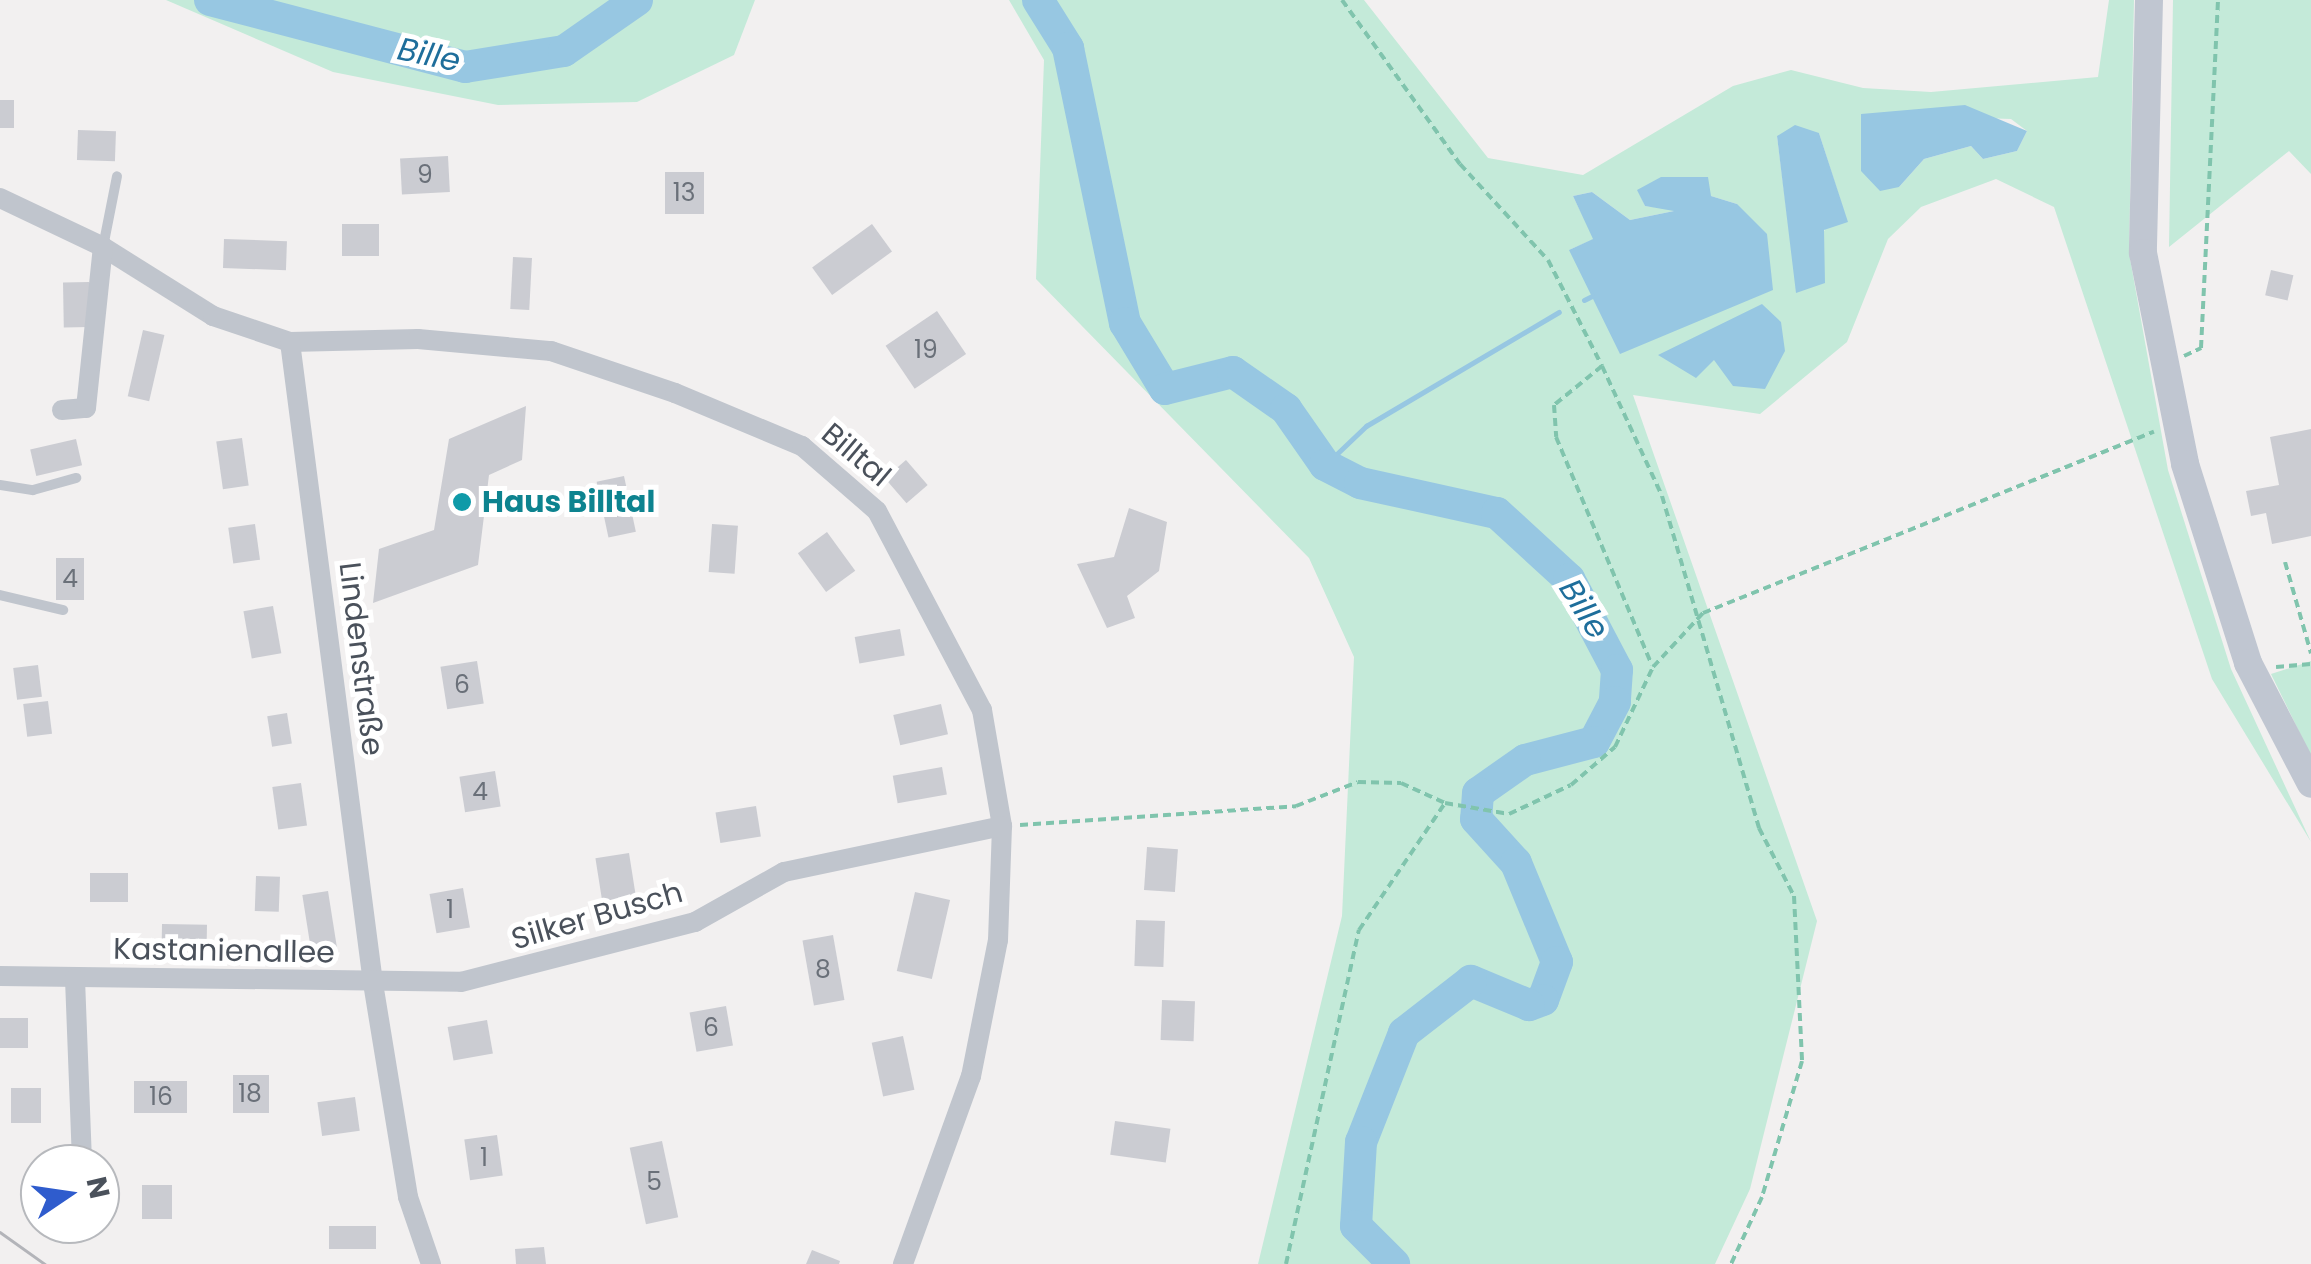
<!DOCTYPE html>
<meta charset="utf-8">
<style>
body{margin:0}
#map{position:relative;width:2311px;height:1264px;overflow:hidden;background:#f2f0f0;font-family:Poppins,sans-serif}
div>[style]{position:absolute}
.green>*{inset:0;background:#c4ead9}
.water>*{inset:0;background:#97c7e2}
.stream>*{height:5px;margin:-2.5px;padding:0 2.5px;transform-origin:2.5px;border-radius:2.5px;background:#97c7e2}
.river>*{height:32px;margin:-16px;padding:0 16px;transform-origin:16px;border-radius:16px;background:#97c7e2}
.building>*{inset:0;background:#cbccd2;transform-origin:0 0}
.path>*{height:4px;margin-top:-2px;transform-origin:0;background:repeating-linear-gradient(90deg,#80c4ad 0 8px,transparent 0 13px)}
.lane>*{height:10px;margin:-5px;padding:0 5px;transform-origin:5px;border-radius:5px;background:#c0c5cd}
.street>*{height:20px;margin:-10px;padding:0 10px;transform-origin:10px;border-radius:10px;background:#c0c5cd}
.secondary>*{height:28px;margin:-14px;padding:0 14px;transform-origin:14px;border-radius:14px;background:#c0c6d1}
.tram>*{height:2.5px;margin:-1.25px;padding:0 1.25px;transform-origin:1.25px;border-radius:1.25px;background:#b3b4b9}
.dots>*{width:28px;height:28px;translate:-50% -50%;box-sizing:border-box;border:5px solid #fff;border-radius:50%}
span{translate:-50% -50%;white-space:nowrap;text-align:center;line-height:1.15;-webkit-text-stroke:10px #fff;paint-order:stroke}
.number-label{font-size:25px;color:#6a7079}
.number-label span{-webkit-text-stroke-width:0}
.street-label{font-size:30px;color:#4a515b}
.culture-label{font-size:30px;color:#0d838f;font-weight:700}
.left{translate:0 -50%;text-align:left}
.water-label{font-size:32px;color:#1e6e9b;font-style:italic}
.north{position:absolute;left:20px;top:1144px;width:100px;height:100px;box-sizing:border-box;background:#fff;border:2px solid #b7b9bd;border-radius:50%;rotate:77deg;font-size:28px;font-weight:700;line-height:40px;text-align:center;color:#4a515b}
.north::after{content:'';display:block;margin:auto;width:35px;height:45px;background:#2f5ccd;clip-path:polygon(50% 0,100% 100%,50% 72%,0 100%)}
</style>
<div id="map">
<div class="green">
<i style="clip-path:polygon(166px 0,755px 0,734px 55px,637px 102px,498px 105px,333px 72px)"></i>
<i style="clip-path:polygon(evenodd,1009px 0,1364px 0,1488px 158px,1583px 175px,1733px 86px,1791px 70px,1863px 88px,1931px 92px,2098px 77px,2109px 0,2134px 0,2129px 253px,2168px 470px,2231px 669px,2311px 842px,2212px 679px,2054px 207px,1996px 179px,1921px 207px,1888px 239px,1847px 342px,1760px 414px,1633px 395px,1817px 921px,1750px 1189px,1715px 1264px,1258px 1264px,1342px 916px,1354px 657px,1309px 558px,1036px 279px,1044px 60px,1009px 0,1861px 114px,2011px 119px,2027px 131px,2017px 151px,1983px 159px,1971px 146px,1924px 159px,1899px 187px,1861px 114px,1009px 0,1819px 133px,1847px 221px,1825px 229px,1797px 292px,1777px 136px,1819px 133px,1009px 0,1638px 190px,1711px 196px,1737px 204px,1569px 250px,1594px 239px,1573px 196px,1592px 192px,1630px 220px,1679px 210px,1645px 206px,1638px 190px)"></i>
<i style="clip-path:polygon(2173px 0,2311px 0,2311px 174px,2289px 151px,2169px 247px)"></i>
<i style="clip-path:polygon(2311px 661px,2311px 756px,2271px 674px)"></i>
</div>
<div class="water">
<i style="clip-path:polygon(1965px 105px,2027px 131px,2017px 151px,1983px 159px,1971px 146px,1924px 159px,1899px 187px,1880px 191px,1861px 171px,1861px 114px)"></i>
<i style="clip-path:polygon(1795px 125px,1819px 133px,1848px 222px,1824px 230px,1825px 283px,1796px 293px,1777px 136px)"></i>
<i style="clip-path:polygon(1661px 177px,1708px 177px,1711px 196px,1737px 204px,1767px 234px,1773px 290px,1620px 354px,1569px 250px,1593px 239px,1573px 196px,1592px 192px,1630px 220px,1674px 211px,1645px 206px,1637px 190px)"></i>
<i style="clip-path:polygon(1762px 304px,1781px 322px,1785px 351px,1765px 389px,1733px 386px,1714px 360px,1696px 378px,1658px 355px)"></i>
</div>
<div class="stream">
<i style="left:1584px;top:300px;width:9px;rotate:-27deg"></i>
<i style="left:1325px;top:465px;width:57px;rotate:-43.6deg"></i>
<i style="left:1366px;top:426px;width:224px;rotate:-30.6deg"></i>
</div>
<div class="river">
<i style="left:210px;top:0;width:264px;rotate:14.7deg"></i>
<i style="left:465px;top:67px;width:100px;rotate:-9.2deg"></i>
<i style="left:564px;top:51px;width:89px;rotate:-34.9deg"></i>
<i style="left:1038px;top:0;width:57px;rotate:58deg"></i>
<i style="left:1068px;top:48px;width:281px;rotate:78.3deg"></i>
<i style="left:1125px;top:323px;width:77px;rotate:58.8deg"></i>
<i style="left:1165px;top:389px;width:70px;rotate:-14deg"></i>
<i style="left:1233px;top:372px;width:65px;rotate:34.9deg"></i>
<i style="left:1286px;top:409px;width:68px;rotate:55.1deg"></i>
<i style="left:1325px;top:465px;width:39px;rotate:27deg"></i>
<i style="left:1360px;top:483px;width:140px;rotate:12.4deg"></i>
<i style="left:1497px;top:513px;width:98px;rotate:42.5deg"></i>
<i style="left:1569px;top:579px;width:103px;rotate:62.2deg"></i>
<i style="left:1617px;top:670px;width:32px;rotate:94deg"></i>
<i style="left:1615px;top:702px;width:45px;rotate:117.7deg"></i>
<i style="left:1594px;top:742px;width:71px;rotate:165.4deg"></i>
<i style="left:1525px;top:760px;width:57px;rotate:144.9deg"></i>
<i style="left:1478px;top:793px;width:26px;rotate:94deg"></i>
<i style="left:1476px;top:819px;width:59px;rotate:47.7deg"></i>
<i style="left:1516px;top:863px;width:107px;rotate:67.5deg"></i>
<i style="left:1557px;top:962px;width:40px;rotate:110.2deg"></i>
<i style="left:1543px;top:1000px;width:15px;rotate:160deg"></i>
<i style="left:1529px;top:1005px;width:63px;rotate:-157.5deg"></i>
<i style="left:1471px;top:981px;width:85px;rotate:142.2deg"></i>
<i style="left:1404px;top:1033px;width:117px;rotate:111.5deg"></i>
<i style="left:1361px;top:1142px;width:84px;rotate:93.4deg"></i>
<i style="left:1356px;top:1226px;width:54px;rotate:45deg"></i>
</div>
<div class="building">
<i style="left:0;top:100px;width:14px;height:28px"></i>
<i style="left:78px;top:130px;width:38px;height:30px;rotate:2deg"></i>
<i style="left:448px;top:156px;width:36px;height:48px;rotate:87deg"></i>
<i style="left:665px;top:172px;width:39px;height:42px"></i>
<i style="left:342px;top:224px;width:37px;height:32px"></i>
<i style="left:872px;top:224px;width:34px;height:74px;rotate:54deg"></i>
<i style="left:224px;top:239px;width:63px;height:29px;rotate:2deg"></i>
<i style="left:513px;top:257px;width:19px;height:52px;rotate:3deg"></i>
<i style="left:2271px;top:270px;width:23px;height:26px;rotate:13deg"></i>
<i style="left:89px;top:282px;width:45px;height:26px;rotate:89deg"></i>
<i style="left:937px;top:311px;width:52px;height:62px;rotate:56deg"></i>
<i style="left:143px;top:330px;width:22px;height:68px;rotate:13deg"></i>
<i style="clip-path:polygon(526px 406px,522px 460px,489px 475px,478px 565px,373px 603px,379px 549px,434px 530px,449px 439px)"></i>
<i style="clip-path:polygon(2311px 429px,2311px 536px,2272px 544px,2266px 513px,2251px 516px,2246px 491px,2279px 485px,2270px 437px)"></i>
<i style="left:242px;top:438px;width:48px;height:26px;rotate:82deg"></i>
<i style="left:76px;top:439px;width:27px;height:47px;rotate:77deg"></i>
<i style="left:906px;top:460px;width:33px;height:28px;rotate:49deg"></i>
<i style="left:624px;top:476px;width:57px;height:28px;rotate:78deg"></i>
<i style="clip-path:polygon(1129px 508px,1167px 522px,1159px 571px,1127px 596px,1135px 618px,1107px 628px,1077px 564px,1114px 557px)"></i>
<i style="left:255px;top:524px;width:36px;height:27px;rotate:82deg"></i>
<i style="left:712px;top:524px;width:26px;height:48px;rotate:4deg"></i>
<i style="left:827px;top:532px;width:48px;height:36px;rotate:54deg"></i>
<i style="left:56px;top:558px;width:28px;height:42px"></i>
<i style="left:273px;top:606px;width:48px;height:30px;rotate:80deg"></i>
<i style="left:900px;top:629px;width:27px;height:46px;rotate:80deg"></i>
<i style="left:477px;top:661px;width:43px;height:37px;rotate:81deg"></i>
<i style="left:38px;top:665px;width:32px;height:25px;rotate:83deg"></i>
<i style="left:48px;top:701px;width:33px;height:25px;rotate:83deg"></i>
<i style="left:941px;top:704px;width:31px;height:49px;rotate:77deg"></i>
<i style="left:287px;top:713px;width:31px;height:20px;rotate:81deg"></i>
<i style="left:942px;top:767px;width:28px;height:50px;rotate:80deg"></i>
<i style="left:495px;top:771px;width:36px;height:36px;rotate:81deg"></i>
<i style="left:301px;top:783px;width:43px;height:29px;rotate:82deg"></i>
<i style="left:756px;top:806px;width:31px;height:41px;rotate:81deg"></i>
<i style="left:1147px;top:847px;width:31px;height:43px;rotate:4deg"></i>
<i style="left:629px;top:853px;width:45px;height:34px;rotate:81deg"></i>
<i style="left:90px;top:873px;width:38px;height:29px"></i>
<i style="left:256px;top:876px;width:24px;height:35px;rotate:2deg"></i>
<i style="left:463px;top:888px;width:40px;height:34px;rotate:80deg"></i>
<i style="left:328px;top:891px;width:60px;height:26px;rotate:81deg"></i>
<i style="left:915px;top:892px;width:36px;height:81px;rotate:13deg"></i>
<i style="left:1136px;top:920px;width:29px;height:46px;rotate:2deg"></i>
<i style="left:162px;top:924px;width:45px;height:26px;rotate:1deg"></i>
<i style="left:833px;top:935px;width:66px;height:31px;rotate:80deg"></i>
<i style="left:1162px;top:1000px;width:33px;height:40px;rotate:2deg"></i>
<i style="left:726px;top:1006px;width:40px;height:37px;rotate:80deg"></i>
<i style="left:28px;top:1018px;width:30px;height:28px;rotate:90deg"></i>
<i style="left:487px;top:1020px;width:34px;height:40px;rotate:80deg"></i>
<i style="left:903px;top:1036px;width:55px;height:32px;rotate:78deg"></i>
<i style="left:233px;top:1075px;width:36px;height:38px"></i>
<i style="left:187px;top:1081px;width:32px;height:53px;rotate:90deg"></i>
<i style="left:11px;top:1088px;width:30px;height:35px"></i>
<i style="left:355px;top:1097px;width:34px;height:38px;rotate:82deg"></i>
<i style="left:1115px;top:1121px;width:56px;height:34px;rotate:8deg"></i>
<i style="left:497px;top:1135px;width:41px;height:33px;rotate:82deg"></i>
<i style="left:662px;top:1141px;width:78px;height:33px;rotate:78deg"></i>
<i style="left:25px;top:1174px;width:15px;height:33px"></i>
<i style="left:142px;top:1185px;width:30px;height:34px"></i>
<i style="left:329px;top:1226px;width:47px;height:23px"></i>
<i style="clip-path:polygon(544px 1247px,546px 1264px,516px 1264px,515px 1249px)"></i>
<i style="clip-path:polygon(812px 1250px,840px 1261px,839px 1264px,806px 1264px)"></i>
</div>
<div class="path">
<i style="left:1342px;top:0;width:202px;rotate:54.3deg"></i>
<i style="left:1460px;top:164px;width:130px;rotate:47.5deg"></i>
<i style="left:1548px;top:260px;width:119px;rotate:63deg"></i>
<i style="left:1602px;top:366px;width:143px;rotate:65.2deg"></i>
<i style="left:1662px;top:496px;width:346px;rotate:73.7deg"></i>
<i style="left:1759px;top:828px;width:76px;rotate:62.8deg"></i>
<i style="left:1794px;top:896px;width:165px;rotate:87.2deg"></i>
<i style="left:1802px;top:1061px;width:142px;rotate:106.4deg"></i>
<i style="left:1762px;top:1197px;width:74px;rotate:114.8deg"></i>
<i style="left:2184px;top:356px;width:19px;rotate:-25deg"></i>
<i style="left:2201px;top:348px;width:348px;rotate:-87.2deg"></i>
<i style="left:1602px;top:366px;width:62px;rotate:140.9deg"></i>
<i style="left:1554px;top:405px;width:32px;rotate:86deg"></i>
<i style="left:1556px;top:437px;width:247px;rotate:67.2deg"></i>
<i style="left:2285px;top:562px;width:95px;rotate:74.1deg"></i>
<i style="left:2276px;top:667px;width:35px;rotate:-5deg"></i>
<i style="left:1020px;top:825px;width:277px;rotate:-3.9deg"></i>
<i style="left:1296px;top:806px;width:66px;rotate:-21.2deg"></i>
<i style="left:1358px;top:782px;width:43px;rotate:1.3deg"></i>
<i style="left:1401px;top:783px;width:48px;rotate:24.4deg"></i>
<i style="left:1445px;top:803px;width:65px;rotate:9.8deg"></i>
<i style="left:1509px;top:814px;width:68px;rotate:-25.1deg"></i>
<i style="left:1571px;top:785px;width:58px;rotate:-40.8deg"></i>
<i style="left:1615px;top:747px;width:89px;rotate:-64.6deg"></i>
<i style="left:1653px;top:667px;width:74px;rotate:-47.2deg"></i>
<i style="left:1703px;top:613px;width:486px;rotate:-21.9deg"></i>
<i style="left:1286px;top:1264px;width:342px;rotate:-77.7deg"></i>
<i style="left:1359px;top:930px;width:153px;rotate:-55.9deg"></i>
</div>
<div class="lane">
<i style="left:103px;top:247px;width:72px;rotate:-78.8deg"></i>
<i style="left:0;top:485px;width:33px;rotate:9deg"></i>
<i style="left:33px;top:490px;width:45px;rotate:-15.6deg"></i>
<i style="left:0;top:595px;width:65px;rotate:13.4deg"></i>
</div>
<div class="street">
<i style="left:0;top:198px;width:114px;rotate:25.4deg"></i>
<i style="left:103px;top:247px;width:130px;rotate:32.1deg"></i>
<i style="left:213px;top:316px;width:81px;rotate:18.7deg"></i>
<i style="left:290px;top:342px;width:128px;rotate:-1.3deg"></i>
<i style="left:418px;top:339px;width:134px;rotate:5.2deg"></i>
<i style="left:551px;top:351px;width:131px;rotate:18.7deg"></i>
<i style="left:675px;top:393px;width:138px;rotate:22.7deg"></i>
<i style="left:802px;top:446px;width:99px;rotate:40.9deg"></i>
<i style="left:877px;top:511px;width:225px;rotate:62.2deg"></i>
<i style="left:982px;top:710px;width:118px;rotate:80.2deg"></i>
<i style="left:1002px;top:826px;width:114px;rotate:92deg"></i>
<i style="left:998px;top:940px;width:139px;rotate:101.2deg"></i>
<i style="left:971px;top:1076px;width:200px;rotate:109.9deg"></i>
<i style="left:290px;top:342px;width:646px;rotate:82.62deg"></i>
<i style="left:373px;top:983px;width:217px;rotate:80.7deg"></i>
<i style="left:408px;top:1197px;width:71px;rotate:71.1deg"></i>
<i style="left:62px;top:410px;width:24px;rotate:-5deg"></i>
<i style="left:86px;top:408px;width:162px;rotate:-84deg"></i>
<i style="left:0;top:976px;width:461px;rotate:0.7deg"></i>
<i style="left:461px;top:982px;width:242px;rotate:-14.4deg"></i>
<i style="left:695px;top:922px;width:102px;rotate:-29.3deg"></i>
<i style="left:784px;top:872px;width:223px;rotate:-11.9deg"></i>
<i style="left:75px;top:979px;width:185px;rotate:87.8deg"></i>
</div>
<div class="secondary">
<i style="left:2149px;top:0;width:253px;rotate:91.4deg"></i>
<i style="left:2143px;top:253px;width:215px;rotate:78.7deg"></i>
<i style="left:2185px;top:464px;width:209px;rotate:72.4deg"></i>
<i style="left:2248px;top:663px;width:136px;rotate:62.5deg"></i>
</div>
<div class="tram">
<i style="left:0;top:1232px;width:55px;rotate:35.4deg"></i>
</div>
<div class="dots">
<i style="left:462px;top:502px;background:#0f9aa8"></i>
</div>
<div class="number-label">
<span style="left:425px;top:175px">9</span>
<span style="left:684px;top:193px">13</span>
<span style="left:926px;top:350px">19</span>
<span style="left:70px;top:579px">4</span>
<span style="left:462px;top:685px">6</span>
<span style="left:480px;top:792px">4</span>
<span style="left:450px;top:910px">1</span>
<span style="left:823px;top:970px">8</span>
<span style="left:711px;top:1028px">6</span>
<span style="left:250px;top:1094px">18</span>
<span style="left:161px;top:1097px">16</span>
<span style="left:484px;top:1158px">1</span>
<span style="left:654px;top:1182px">5</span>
</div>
<div class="street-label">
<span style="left:856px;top:455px;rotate:40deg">Billtal</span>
<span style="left:361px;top:659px;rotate:83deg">Lindenstraße</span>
<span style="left:597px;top:916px;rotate:-16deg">Silker Busch</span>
<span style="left:224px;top:951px;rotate:1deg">Kastanienallee</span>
</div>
<div class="culture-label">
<span class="left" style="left:482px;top:502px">Haus Billtal</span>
</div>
<div class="water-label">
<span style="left:429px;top:55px;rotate:12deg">Bille</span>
<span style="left:1584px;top:609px;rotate:58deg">Bille</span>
</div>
<div class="north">N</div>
</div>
